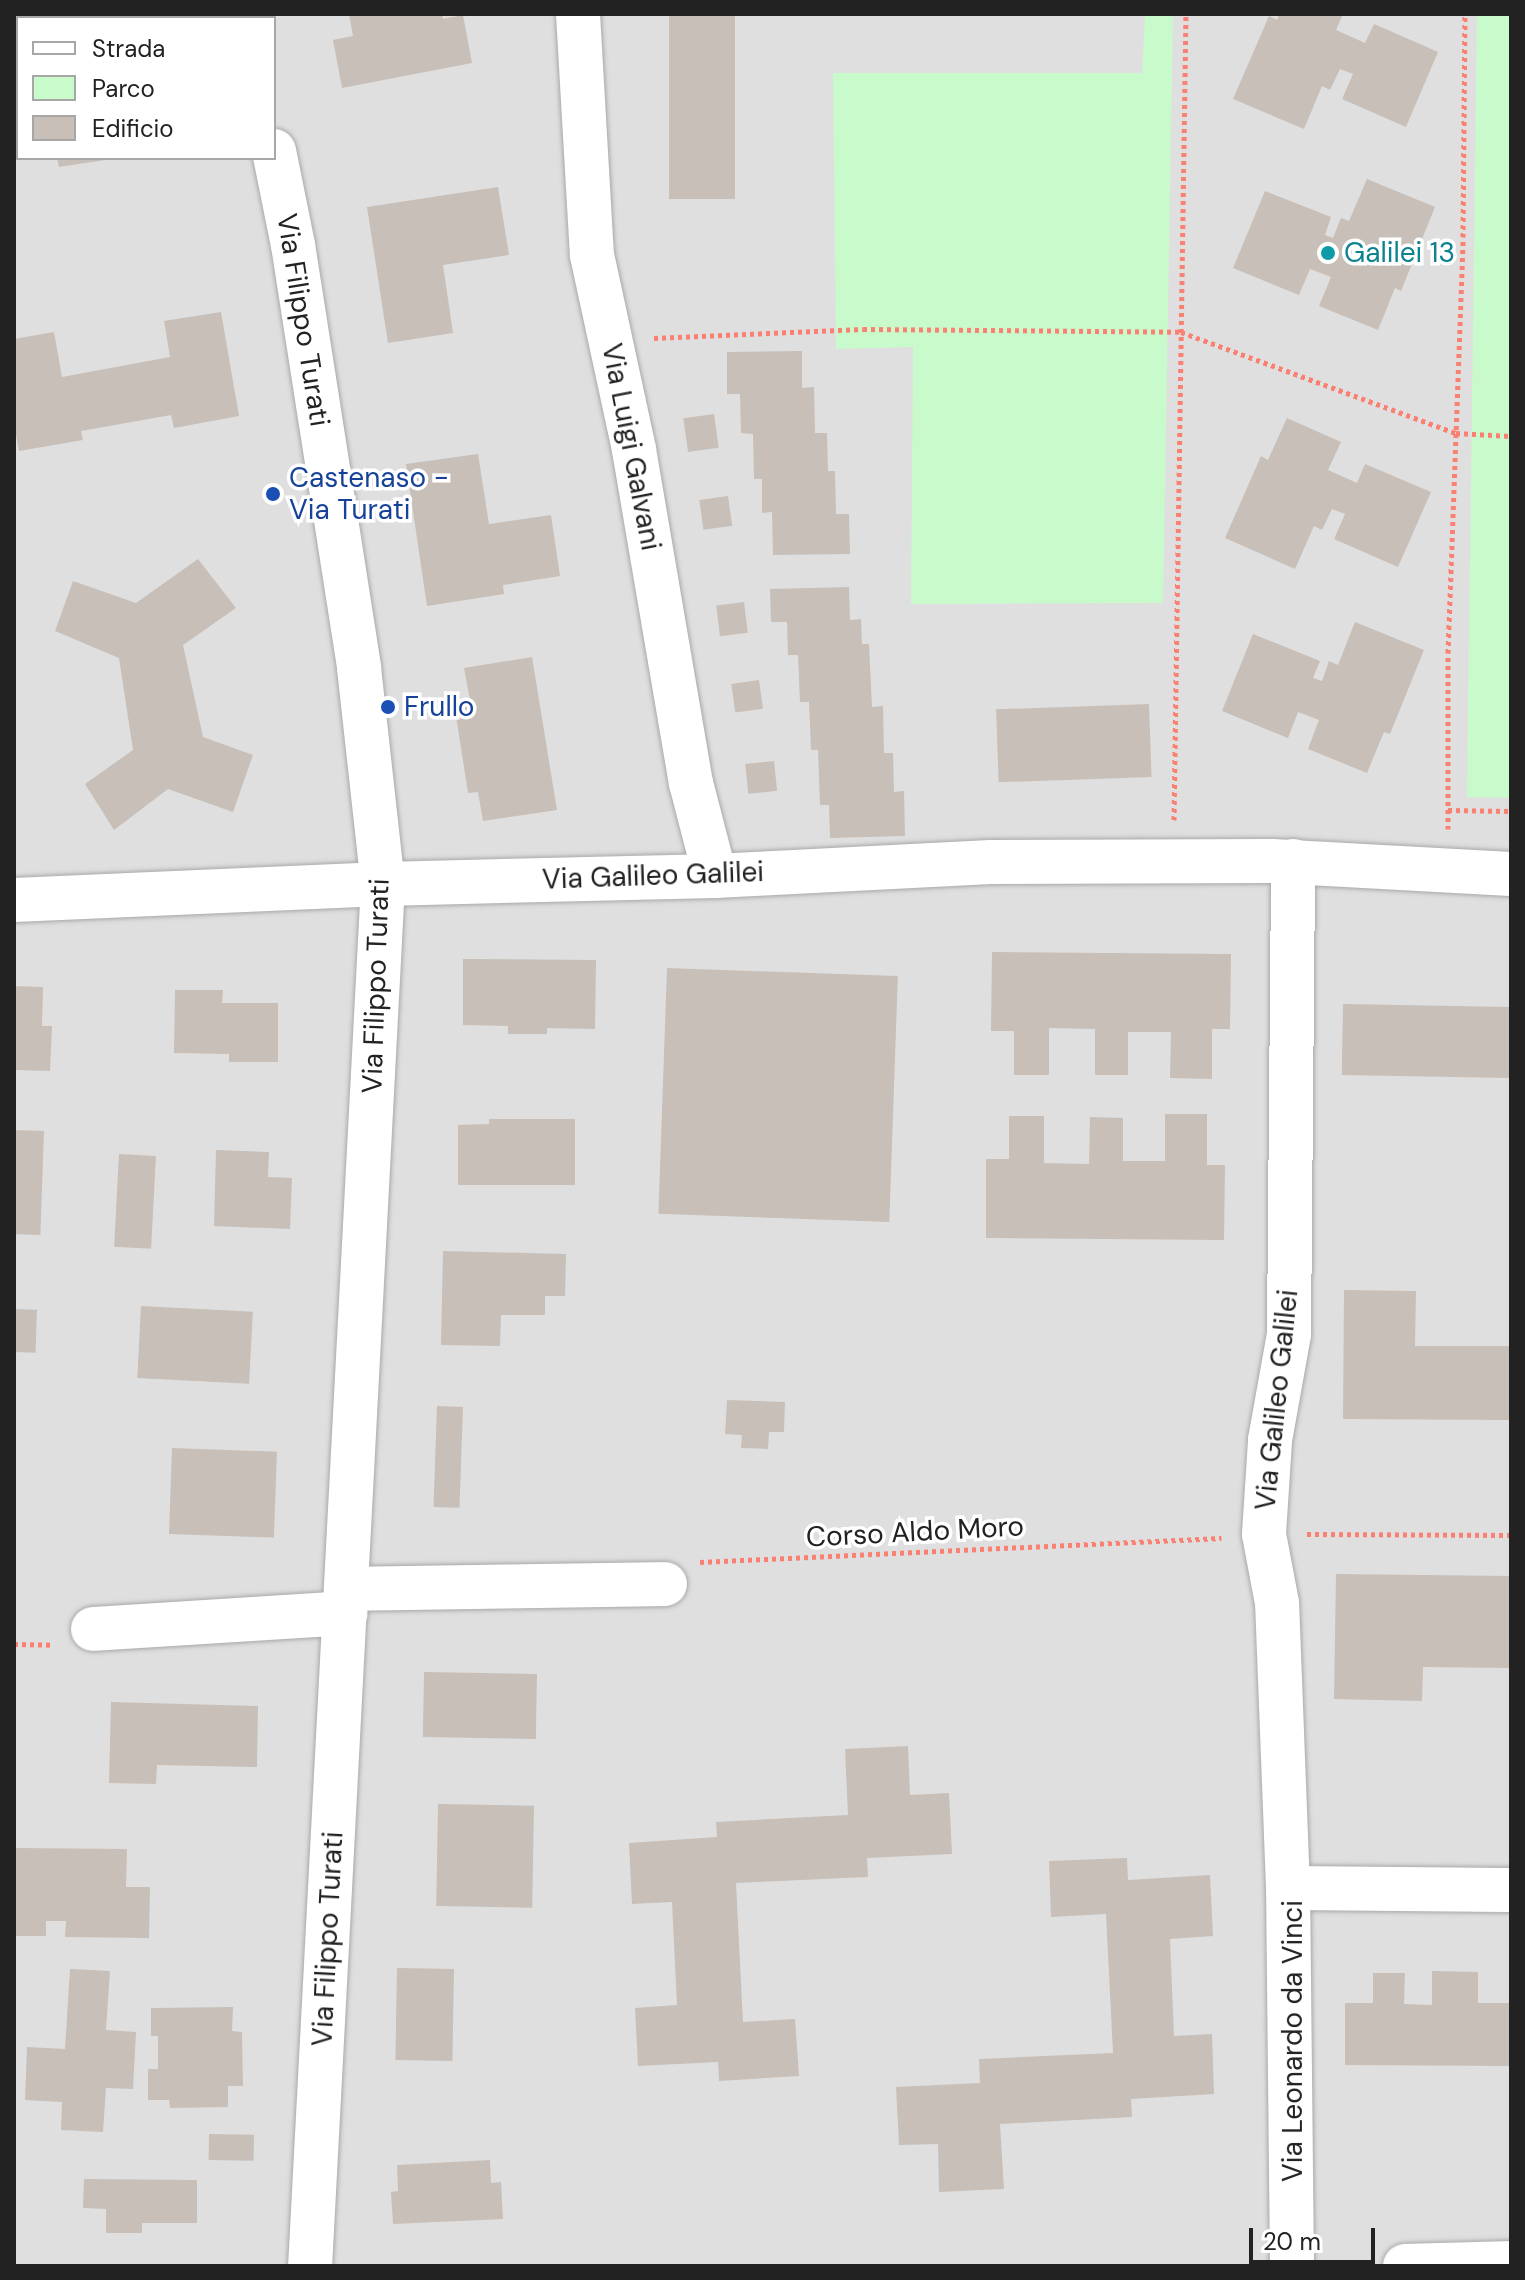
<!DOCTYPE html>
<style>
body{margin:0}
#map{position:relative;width:1525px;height:2280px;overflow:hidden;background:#f2efe9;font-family:"DM Sans",sans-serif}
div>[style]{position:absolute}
.residential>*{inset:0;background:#e0dfdf}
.park>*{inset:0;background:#c8facc}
.building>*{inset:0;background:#c7bfb8;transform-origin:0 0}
.path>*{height:5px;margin-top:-2.5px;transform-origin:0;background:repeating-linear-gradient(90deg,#fa8072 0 4px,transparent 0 8px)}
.roads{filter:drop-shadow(0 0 2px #a9a9a9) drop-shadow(0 0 2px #a9a9a9)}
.minor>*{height:44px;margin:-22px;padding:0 22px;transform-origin:22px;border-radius:22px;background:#fff}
.dots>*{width:22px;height:22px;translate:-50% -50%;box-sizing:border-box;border:4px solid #fff;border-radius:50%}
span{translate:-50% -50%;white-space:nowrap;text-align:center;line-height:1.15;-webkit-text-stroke:7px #fff;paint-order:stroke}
.culture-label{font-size:28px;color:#0d838f}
.left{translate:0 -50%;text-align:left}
.street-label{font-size:28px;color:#222}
.transit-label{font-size:28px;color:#164399}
.frame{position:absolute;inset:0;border:16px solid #222;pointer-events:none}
.legend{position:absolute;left:16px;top:16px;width:260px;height:144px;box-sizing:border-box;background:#fff;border:2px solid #a7a7a7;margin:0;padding:10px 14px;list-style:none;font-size:24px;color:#222}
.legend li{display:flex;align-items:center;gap:16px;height:40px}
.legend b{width:40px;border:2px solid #a7a7a7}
.scale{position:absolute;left:1249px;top:2228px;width:126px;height:36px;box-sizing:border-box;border:4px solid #222;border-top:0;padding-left:10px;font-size:24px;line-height:28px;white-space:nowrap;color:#222;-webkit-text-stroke:6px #fff;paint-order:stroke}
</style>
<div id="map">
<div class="residential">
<i style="clip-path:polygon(evenodd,14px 14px,1511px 14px,1511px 2266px,14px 2266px,14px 14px,18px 18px,274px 18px,274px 158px,18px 158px,18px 18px)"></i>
</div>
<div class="park">
<i style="clip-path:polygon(1145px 14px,1173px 14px,1163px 603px,911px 604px,913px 347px,836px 349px,833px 73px,1142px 73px)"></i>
<i style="clip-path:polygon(1477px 14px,1511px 14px,1511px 798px,1467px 797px)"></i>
</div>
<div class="building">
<i style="clip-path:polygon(349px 14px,442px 14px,443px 19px,463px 15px,472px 63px,342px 88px,333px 40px,353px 36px)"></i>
<i style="left:669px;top:14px;width:66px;height:185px"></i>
<i style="clip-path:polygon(1279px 14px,1343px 14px,1336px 30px,1365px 43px,1374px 24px,1438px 52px,1406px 127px,1342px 99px,1353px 74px,1340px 69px,1330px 90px,1322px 86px,1304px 129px,1233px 99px,1269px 16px,1277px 20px)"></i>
<i style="clip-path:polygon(57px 158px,104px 158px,105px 160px,59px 167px)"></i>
<i style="clip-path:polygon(1367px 179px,1435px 207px,1401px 291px,1395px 288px,1378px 330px,1319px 306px,1331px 277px,1310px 269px,1299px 295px,1233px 268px,1265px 191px,1331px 217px,1325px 235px,1333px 238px,1341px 218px,1349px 221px)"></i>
<i style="clip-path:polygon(498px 187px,509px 255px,443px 265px,453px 333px,388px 343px,367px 207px)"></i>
<i style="clip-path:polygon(221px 312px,239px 416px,174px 428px,171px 415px,81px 431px,83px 440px,19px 451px,14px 423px,14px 339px,54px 332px,62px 377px,170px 357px,164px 321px)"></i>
<i style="clip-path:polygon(802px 351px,802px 388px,814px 387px,815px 433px,827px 433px,828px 471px,835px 471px,836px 514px,849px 514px,850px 554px,773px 555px,772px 512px,762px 513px,762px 479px,754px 479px,753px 434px,741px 433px,740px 394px,727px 394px,727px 352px)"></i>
<i style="left:714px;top:414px;width:34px;height:31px;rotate:82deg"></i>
<i style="clip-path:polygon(1287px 418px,1341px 442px,1328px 470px,1357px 483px,1365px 464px,1431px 492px,1398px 567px,1334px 539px,1345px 514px,1332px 509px,1322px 530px,1314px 526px,1295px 569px,1225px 538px,1261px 456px,1268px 460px)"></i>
<i style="clip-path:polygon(478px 454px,489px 524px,551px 515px,560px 576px,503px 585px,504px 594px,427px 606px,406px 464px)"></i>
<i style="left:728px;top:496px;width:30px;height:29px;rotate:82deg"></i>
<i style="clip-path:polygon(198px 559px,236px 608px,183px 645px,203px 737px,253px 755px,233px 812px,168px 789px,114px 830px,85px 784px,133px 750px,119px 658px,55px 631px,73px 581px,136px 603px)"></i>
<i style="clip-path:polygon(849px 587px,850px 620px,861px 619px,862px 644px,869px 644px,872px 707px,883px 706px,884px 753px,893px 753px,894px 792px,904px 791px,905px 836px,830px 838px,829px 805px,820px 805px,818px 750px,811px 750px,809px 702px,800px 702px,798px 655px,788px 655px,787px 622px,771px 622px,770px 589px)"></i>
<i style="left:744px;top:602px;width:31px;height:28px;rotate:83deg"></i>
<i style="clip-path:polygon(1355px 622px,1424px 650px,1390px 734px,1384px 732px,1367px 773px,1308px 749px,1319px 720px,1298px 712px,1288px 738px,1222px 711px,1253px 634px,1320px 661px,1313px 678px,1322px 681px,1329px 661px,1338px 665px)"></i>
<i style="clip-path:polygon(532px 657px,557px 810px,483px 821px,478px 792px,468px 793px,454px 703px,470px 700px,464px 668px)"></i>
<i style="left:759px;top:680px;width:29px;height:28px;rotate:82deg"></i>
<i style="left:1149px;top:704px;width:73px;height:153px;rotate:88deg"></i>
<i style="left:774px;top:761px;width:30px;height:29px;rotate:84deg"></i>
<i style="clip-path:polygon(992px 952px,1231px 954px,1230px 1029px,1212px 1029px,1212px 1079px,1170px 1078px,1171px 1032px,1128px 1032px,1128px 1075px,1095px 1075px,1095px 1029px,1049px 1028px,1049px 1075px,1014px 1075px,1014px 1031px,991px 1031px)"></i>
<i style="clip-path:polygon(463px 959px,596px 960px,595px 1029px,547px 1028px,547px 1034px,508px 1034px,508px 1026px,463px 1025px)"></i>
<i style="left:667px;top:968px;width:231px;height:246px;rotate:2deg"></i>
<i style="clip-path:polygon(14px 986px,43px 987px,42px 1026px,52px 1026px,50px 1071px,14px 1070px)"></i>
<i style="clip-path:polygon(175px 990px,223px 990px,222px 1003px,278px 1003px,278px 1062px,229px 1062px,229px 1054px,174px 1053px)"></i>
<i style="left:1343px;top:1004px;width:168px;height:71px;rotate:1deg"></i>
<i style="clip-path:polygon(1165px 1114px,1207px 1114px,1207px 1165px,1225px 1165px,1224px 1240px,986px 1238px,986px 1159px,1009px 1159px,1009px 1116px,1044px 1116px,1044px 1163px,1089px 1164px,1090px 1117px,1123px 1118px,1123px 1161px,1165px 1161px)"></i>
<i style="clip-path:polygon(489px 1119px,575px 1119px,575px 1185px,458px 1185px,458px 1125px,489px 1124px)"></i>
<i style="left:14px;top:1130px;width:30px;height:104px;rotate:2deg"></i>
<i style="clip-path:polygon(216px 1150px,269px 1152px,268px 1177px,292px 1178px,290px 1229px,214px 1226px)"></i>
<i style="left:119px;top:1154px;width:37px;height:93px;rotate:3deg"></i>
<i style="clip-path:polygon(443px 1251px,566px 1254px,565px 1296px,545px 1296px,545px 1315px,501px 1315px,500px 1346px,441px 1345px)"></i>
<i style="clip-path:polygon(1344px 1290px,1416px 1291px,1415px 1346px,1511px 1346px,1511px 1420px,1343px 1419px)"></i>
<i style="left:141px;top:1306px;width:112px;height:72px;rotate:3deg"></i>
<i style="left:14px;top:1309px;width:23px;height:43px;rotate:2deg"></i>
<i style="clip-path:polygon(727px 1400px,785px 1402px,784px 1432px,769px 1432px,768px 1449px,741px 1448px,742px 1435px,725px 1434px)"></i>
<i style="left:437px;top:1406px;width:26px;height:101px;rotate:2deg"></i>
<i style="left:172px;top:1448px;width:105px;height:86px;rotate:2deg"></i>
<i style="clip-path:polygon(1336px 1574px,1511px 1576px,1511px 1668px,1423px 1667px,1422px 1701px,1334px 1699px)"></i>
<i style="left:424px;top:1672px;width:113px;height:65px;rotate:1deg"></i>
<i style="clip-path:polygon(111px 1702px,258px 1706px,257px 1767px,157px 1765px,156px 1784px,109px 1783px)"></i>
<i style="clip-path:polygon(908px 1746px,910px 1795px,949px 1793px,952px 1854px,867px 1858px,868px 1877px,736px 1883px,743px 2022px,795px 2019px,799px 2076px,719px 2081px,718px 2062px,638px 2066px,635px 2008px,677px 2005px,672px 1902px,632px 1904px,629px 1843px,717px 1837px,716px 1822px,848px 1815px,845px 1749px)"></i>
<i style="left:438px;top:1804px;width:96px;height:102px;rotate:1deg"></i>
<i style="clip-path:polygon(14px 1848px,127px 1849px,126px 1887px,150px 1887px,149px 1938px,65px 1937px,66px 1921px,46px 1921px,46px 1936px,14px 1936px)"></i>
<i style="clip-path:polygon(1127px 1858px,1128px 1880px,1210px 1875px,1213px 1936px,1170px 1939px,1174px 2036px,1212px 2034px,1214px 2094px,1131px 2099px,1132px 2117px,1000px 2124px,1004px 2189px,939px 2192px,938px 2144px,899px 2145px,896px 2087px,980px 2083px,979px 2059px,1113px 2053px,1106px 1914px,1051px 1917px,1049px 1861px)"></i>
<i style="left:397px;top:1968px;width:57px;height:92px;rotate:1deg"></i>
<i style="clip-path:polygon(70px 1969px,110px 1971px,106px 2030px,136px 2032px,133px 2089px,106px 2088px,103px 2132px,61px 2130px,62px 2102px,25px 2100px,27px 2047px,65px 2049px)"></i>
<i style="clip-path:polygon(1432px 1971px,1478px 1972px,1478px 2003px,1511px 2003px,1511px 2066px,1345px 2065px,1345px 2003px,1373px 2003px,1373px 1973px,1405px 1973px,1404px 2004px,1432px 2005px)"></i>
<i style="clip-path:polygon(233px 2007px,232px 2031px,242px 2032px,243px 2086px,228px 2086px,228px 2107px,170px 2108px,169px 2100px,148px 2100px,148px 2069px,158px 2069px,158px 2036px,151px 2036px,151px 2008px)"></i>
<i style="left:209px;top:2134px;width:45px;height:26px;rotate:1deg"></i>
<i style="clip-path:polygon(490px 2160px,491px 2183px,501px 2182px,503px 2219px,393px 2224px,391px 2192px,398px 2191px,397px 2165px)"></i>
<i style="clip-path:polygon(84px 2179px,197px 2180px,197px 2223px,142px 2223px,142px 2233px,106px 2233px,106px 2209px,83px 2208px)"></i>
</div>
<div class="path">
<i style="left:654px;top:338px;width:209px;rotate:-2.5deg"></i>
<i style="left:863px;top:329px;width:318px;rotate:0.5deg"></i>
<i style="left:1181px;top:332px;width:293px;rotate:20.2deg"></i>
<i style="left:1456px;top:433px;width:55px;rotate:3.1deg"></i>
<i style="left:1448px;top:810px;width:63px;rotate:0.9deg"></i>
<i style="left:1174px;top:820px;width:806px;rotate:-89.15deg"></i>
<i style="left:1448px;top:829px;width:176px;rotate:-90deg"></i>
<i style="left:1448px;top:653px;width:416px;rotate:-87.9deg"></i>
<i style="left:1463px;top:237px;width:223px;rotate:-89.5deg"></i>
<i style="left:1307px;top:1534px;width:204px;rotate:0.3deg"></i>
<i style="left:700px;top:1562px;width:522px;rotate:-2.64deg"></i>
<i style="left:14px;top:1644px;width:39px;rotate:1deg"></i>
</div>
<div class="roads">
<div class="minor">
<i style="left:246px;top:14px;width:4px;rotate:76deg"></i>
<i style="left:578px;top:14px;width:241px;rotate:86.7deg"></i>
<i style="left:592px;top:255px;width:199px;rotate:77.8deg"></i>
<i style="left:634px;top:450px;width:338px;rotate:80.3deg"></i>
<i style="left:691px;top:783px;width:96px;rotate:75.5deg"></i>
<i style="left:274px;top:151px;width:96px;rotate:78.6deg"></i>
<i style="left:293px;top:245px;width:428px;rotate:81.1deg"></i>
<i style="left:359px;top:668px;width:217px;rotate:83.7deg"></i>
<i style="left:383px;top:884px;width:1384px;rotate:93.02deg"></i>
<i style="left:14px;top:900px;width:369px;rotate:-2.5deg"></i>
<i style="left:383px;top:884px;width:332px;rotate:-1.4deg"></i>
<i style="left:715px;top:876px;width:276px;rotate:-2.9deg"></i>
<i style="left:991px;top:862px;width:281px;rotate:-0.2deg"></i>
<i style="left:1272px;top:861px;width:239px;rotate:3.1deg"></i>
<i style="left:346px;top:1589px;width:319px;rotate:-0.9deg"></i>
<i style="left:93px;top:1629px;width:253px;rotate:-3.6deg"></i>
<i style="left:1288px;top:1888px;width:223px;rotate:0.5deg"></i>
<i style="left:1292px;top:2266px;width:378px;rotate:-90.6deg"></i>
<i style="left:1288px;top:1888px;width:285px;rotate:-92.2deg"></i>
<i style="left:1277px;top:1603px;width:70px;rotate:-100.7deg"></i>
<i style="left:1264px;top:1534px;width:94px;rotate:-86.3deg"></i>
<i style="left:1270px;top:1440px;width:108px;rotate:-79.8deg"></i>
<i style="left:1289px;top:1334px;width:473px;rotate:-89.5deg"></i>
<i style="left:1405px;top:2266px;width:106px;rotate:-1.6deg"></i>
</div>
</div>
<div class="dots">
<i style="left:1328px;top:253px;background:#0f9aa8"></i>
<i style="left:273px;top:494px;background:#1a4fb4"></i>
<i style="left:388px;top:707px;background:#1a4fb4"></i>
</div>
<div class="culture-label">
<span class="left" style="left:1344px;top:253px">Galilei 13</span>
</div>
<div class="street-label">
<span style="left:303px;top:320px;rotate:81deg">Via Filippo Turati</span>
<span style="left:631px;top:447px;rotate:79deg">Via Luigi Galvani</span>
<span style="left:653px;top:876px;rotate:-2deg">Via Galileo Galilei</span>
<span style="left:376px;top:986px;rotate:-88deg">Via Filippo Turati</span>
<span style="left:1277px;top:1400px;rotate:-84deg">Via Galileo Galilei</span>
<span style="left:915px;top:1532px;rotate:-3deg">Corso Aldo Moro</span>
<span style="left:328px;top:1939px;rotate:-87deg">Via Filippo Turati</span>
<span style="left:1293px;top:2041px;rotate:-90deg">Via Leonardo da Vinci</span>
</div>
<div class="transit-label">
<span class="left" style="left:289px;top:494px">Castenaso -<br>Via Turati</span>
<span class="left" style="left:404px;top:707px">Frullo</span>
</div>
<div class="frame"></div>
<ul class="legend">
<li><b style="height:10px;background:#fff"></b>Strada</li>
<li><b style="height:22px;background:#c8facc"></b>Parco</li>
<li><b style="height:22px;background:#c7bfb8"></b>Edificio</li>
</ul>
<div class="scale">20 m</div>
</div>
